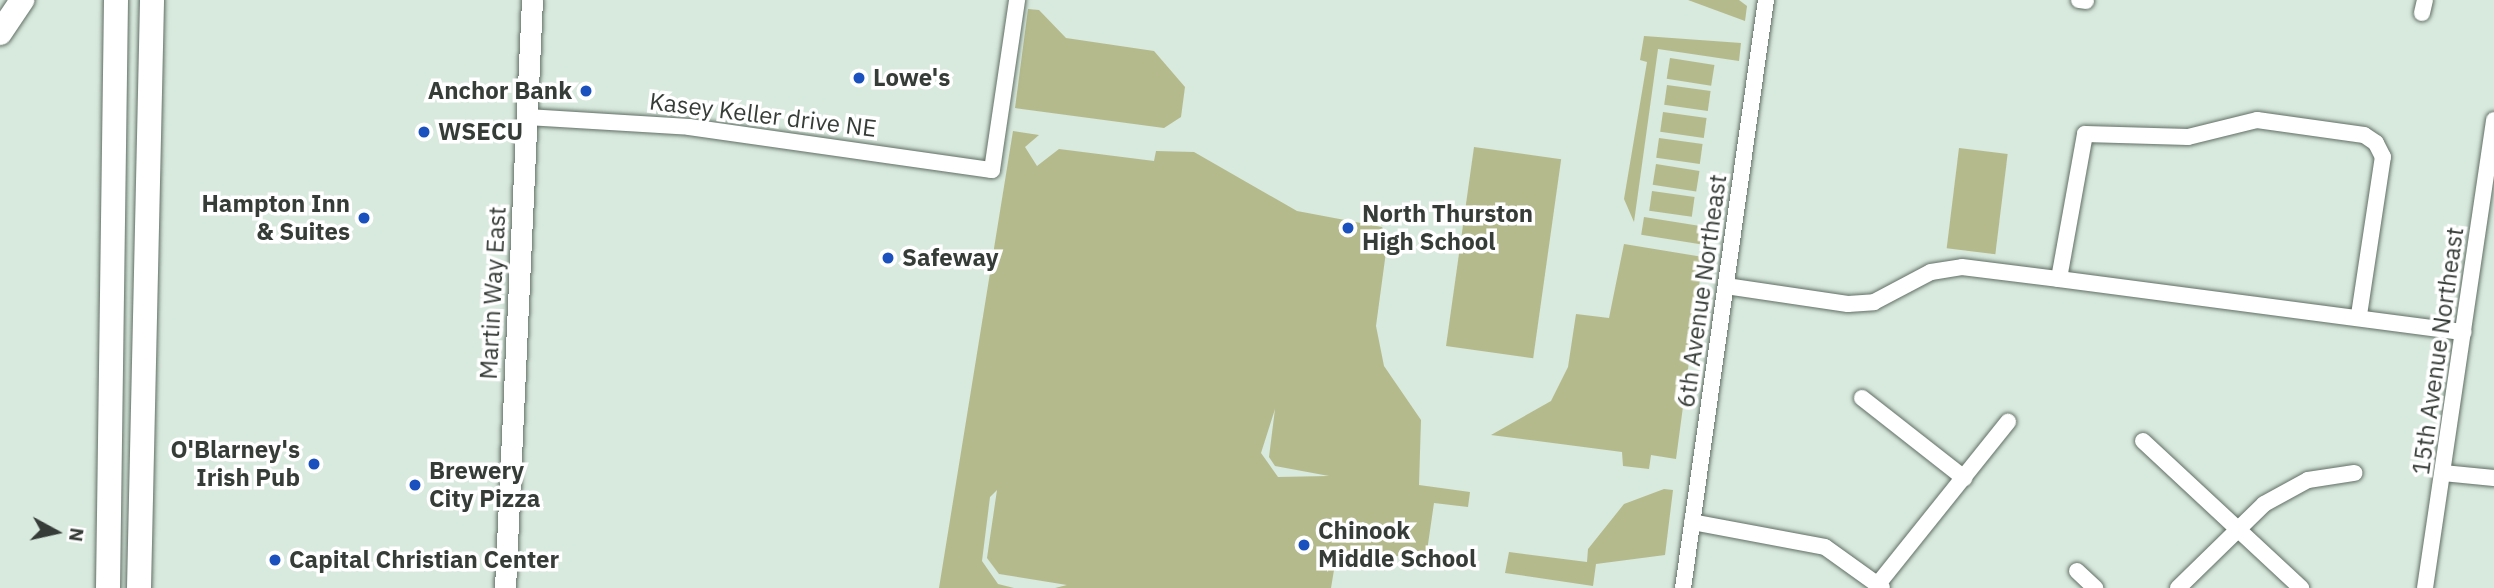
<!DOCTYPE html>
<style>
body{margin:0}
#map{position:relative;width:2494px;height:588px;overflow:hidden;background:#d8e9dd;font-family:"IBM Plex Sans",sans-serif}
div>[style]{position:absolute}
.green>*{inset:0;background:#b5ba8c;transform-origin:0 0}
.roads{filter:drop-shadow(0 0 2px #616f65) drop-shadow(0 0 2px #616f65)}
.minor>*{height:16px;margin:-8px;padding:0 8px;transform-origin:8px;border-radius:8px;background:#fff}
.major>*{height:21px;margin:-10.5px;padding:0 10.5px;transform-origin:10.5px;border-radius:10.5px;background:#fff}
.highway>*{height:24px;margin:-12px;padding:0 12px;transform-origin:12px;border-radius:12px;background:#fff}
.dots>*{width:19px;height:19px;translate:-50% -50%;box-sizing:border-box;border:4px solid #fff;border-radius:50%}
span{translate:-50% -50%;white-space:nowrap;text-align:center;line-height:1.15;-webkit-text-stroke:7px #fff;paint-order:stroke}
.poi-label{font-size:24px;color:#363c38;font-weight:700}
.left{translate:0 -50%;text-align:left}
.right{translate:-100% -50%;text-align:right}
.street-label{font-size:24px;color:#363c38}
.north{position:absolute;left:21px;top:497px;width:70px;height:70px;-webkit-text-stroke:5px #fff;paint-order:stroke;rotate:98deg;font-size:19px;font-weight:700;line-height:28px;text-align:center;color:#363c38}
.north::after{content:'';display:block;margin:auto;width:24px;height:32px;background:#363c38;clip-path:polygon(50% 0,100% 100%,50% 72%,0 100%)}
</style>
<div id="map">
<div class="green">
<i style="clip-path:polygon(1688px 0,1739px 0,1747px 6px,1745px 21px)"></i>
<i style="clip-path:polygon(1028px 9px,1039px 10px,1066px 38px,1154px 51px,1185px 87px,1181px 117px,1164px 128px,1015px 108px)"></i>
<i style="clip-path:polygon(1644px 36px,1741px 43px,1739px 61px,1658px 49px,1634px 222px,1624px 199px,1647px 62px,1640px 60px)"></i>
<i style="left:1670px;top:58px;width:45px;height:21px;rotate:9deg"></i>
<i style="left:1667px;top:85px;width:44px;height:20px;rotate:8deg"></i>
<i style="left:1663px;top:112px;width:44px;height:20px;rotate:8deg"></i>
<i style="clip-path:polygon(evenodd,1013px 131px,1039px 135px,1025px 147px,1037px 166px,1059px 149px,1154px 161px,1156px 151px,1194px 152px,1297px 211px,1382px 227px,1388px 237px,1376px 326px,1384px 366px,1421px 420px,1419px 485px,1470px 492px,1468px 507px,1434px 503px,1426px 558px,1337px 552px,1331px 588px,1055px 588px,1067px 585px,999px 574px,987px 558px,997px 490px,990px 497px,982px 561px,998px 584px,1014px 588px,939px 588px,1013px 131px,1275px 409px,1269px 457px,1275px 466px,1329px 476px,1278px 477px,1261px 453px,1275px 409px)"></i>
<i style="left:1659px;top:138px;width:44px;height:20px;rotate:8deg"></i>
<i style="left:1474px;top:147px;width:88px;height:201px;rotate:8deg"></i>
<i style="left:1959px;top:148px;width:49px;height:101px;rotate:7deg"></i>
<i style="left:1656px;top:164px;width:44px;height:21px;rotate:9deg"></i>
<i style="left:1652px;top:191px;width:43px;height:20px;rotate:8deg"></i>
<i style="left:1644px;top:217px;width:60px;height:18px;rotate:9deg"></i>
<i style="clip-path:polygon(1624px 244px,1703px 257px,1676px 459px,1651px 455px,1649px 469px,1623px 466px,1622px 452px,1491px 435px,1551px 401px,1568px 367px,1576px 314px,1609px 318px)"></i>
<i style="clip-path:polygon(1664px 489px,1673px 490px,1665px 555px,1596px 564px,1593px 586px,1505px 573px,1509px 552px,1587px 562px,1588px 549px,1624px 504px)"></i>
</div>
<div class="roads">
<div class="minor">
<i style="left:2079px;top:0;width:7px;rotate:8deg"></i>
<i style="left:2422px;top:13px;width:13px;rotate:-77deg"></i>
<i style="left:527px;top:117px;width:162px;rotate:3.5deg"></i>
<i style="left:689px;top:127px;width:306px;rotate:8.1deg"></i>
<i style="left:992px;top:170px;width:172px;rotate:-81.6deg"></i>
<i style="left:1726px;top:286px;width:123px;rotate:8.4deg"></i>
<i style="left:1848px;top:304px;width:26px;rotate:-4deg"></i>
<i style="left:1874px;top:302px;width:64px;rotate:-27.8deg"></i>
<i style="left:1931px;top:272px;width:31px;rotate:-9deg"></i>
<i style="left:1962px;top:267px;width:98px;rotate:7.1deg"></i>
<i style="left:2359px;top:315px;width:160px;rotate:-81.4deg"></i>
<i style="left:2383px;top:157px;width:16px;rotate:-117deg"></i>
<i style="left:2376px;top:143px;width:14px;rotate:-146deg"></i>
<i style="left:2364px;top:135px;width:108px;rotate:-172deg"></i>
<i style="left:2257px;top:120px;width:71px;rotate:166.2deg"></i>
<i style="left:2188px;top:137px;width:103px;rotate:-178.3deg"></i>
<i style="left:2085px;top:134px;width:147px;rotate:100.2deg"></i>
<i style="left:2059px;top:279px;width:408px;rotate:7.5deg"></i>
<i style="left:1862px;top:398px;width:130px;rotate:38.1deg"></i>
<i style="left:2143px;top:441px;width:216px;rotate:42.9deg"></i>
<i style="left:2443px;top:473px;width:51px;rotate:5.6deg"></i>
<i style="left:1692px;top:522px;width:135px;rotate:10.6deg"></i>
<i style="left:1825px;top:547px;width:70px;rotate:35.7deg"></i>
<i style="left:2077px;top:571px;width:25px;rotate:43deg"></i>
<i style="left:1878px;top:584px;width:208px;rotate:-51.3deg"></i>
<i style="left:1683px;top:588px;width:594px;rotate:-81.97deg"></i>
<i style="left:2178px;top:588px;width:120px;rotate:-44.3deg"></i>
<i style="left:2264px;top:504px;width:50px;rotate:-28.6deg"></i>
<i style="left:2308px;top:480px;width:47px;rotate:-8.7deg"></i>
<i style="left:2425px;top:588px;width:473px;rotate:-81.6deg"></i>
</div>
<div class="major">
<i style="left:505px;top:588px;width:589px;rotate:-87.37deg"></i>
</div>
<div class="highway">
<i style="left:0;top:33px;width:40px;rotate:-56deg"></i>
<i style="left:108px;top:588px;width:588px;rotate:-89.22deg"></i>
<i style="left:139px;top:588px;width:588px;rotate:-88.73deg"></i>
</div>
</div>
<div class="dots">
<i style="left:859px;top:78px;background:#1a51be"></i>
<i style="left:586px;top:91px;background:#1a51be"></i>
<i style="left:424px;top:132px;background:#1a51be"></i>
<i style="left:364px;top:218px;background:#1a51be"></i>
<i style="left:1348px;top:228px;background:#1a51be"></i>
<i style="left:888px;top:258px;background:#1a51be"></i>
<i style="left:314px;top:464px;background:#1a51be"></i>
<i style="left:415px;top:485px;background:#1a51be"></i>
<i style="left:1304px;top:545px;background:#1a51be"></i>
<i style="left:275px;top:560px;background:#1a51be"></i>
</div>
<div class="poi-label">
<span class="left" style="left:873px;top:78px">Lowe's</span>
<span class="right" style="left:572px;top:91px">Anchor Bank</span>
<span class="left" style="left:438px;top:132px">WSECU</span>
<span class="right" style="left:350px;top:218px">Hampton Inn<br>&amp; Suites</span>
<span class="left" style="left:1362px;top:228px">North Thurston<br>High School</span>
<span class="left" style="left:902px;top:258px">Safeway</span>
<span class="right" style="left:300px;top:464px">O'Blarney's<br>Irish Pub</span>
<span class="left" style="left:429px;top:485px">Brewery<br>City Pizza</span>
<span class="left" style="left:1318px;top:545px">Chinook<br>Middle School</span>
<span class="left" style="left:289px;top:560px">Capital Christian Center</span>
</div>
<div class="street-label">
<span style="left:763px;top:115px;rotate:7deg">Kasey Keller drive NE</span>
<span style="left:1702px;top:291px;rotate:-82deg">6th Avenue Northeast</span>
<span style="left:493px;top:293px;rotate:-87deg">Martin Way East</span>
<span style="left:2438px;top:351px;rotate:-82deg">15th Avenue Northeast</span>
</div>
<div class="north">N</div>
</div>
